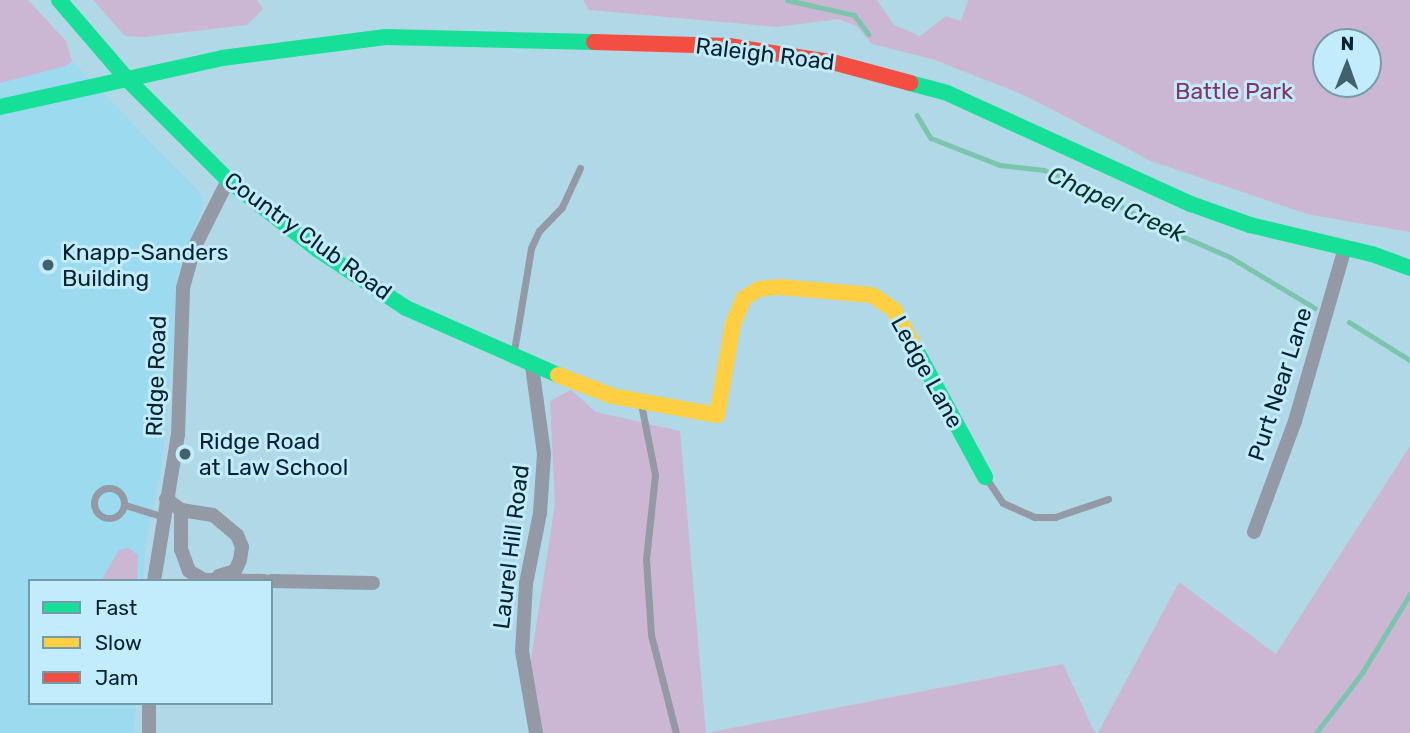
<!DOCTYPE html>
<style>
body{margin:0}
#map{position:relative;width:1410px;height:733px;overflow:hidden;background:#b1d8e6;font-family:Rubik,sans-serif}
div>[style]{position:absolute}
.built>*{inset:0;background:#9cdaf0}
.green>*{inset:0;background:#cbb7d4}
.stream>*{height:4.5px;margin:-2.25px;padding:0 2.25px;transform-origin:2.25px;border-radius:2.25px;background:#7bc5ad}
.lane>*{height:7px;margin:-3.5px;padding:0 3.5px;transform-origin:3.5px;border-radius:3.5px;background:#9399a5}
.lane>.ring{margin:-3.5px;padding:0;box-sizing:content-box;background:none;border:7px solid #9399a5;border-radius:50%}
.street>*{height:14px;margin:-7px;padding:0 7px;transform-origin:7px;border-radius:7px;background:#9399a5}
.fast>*{height:16px;margin:-8px;padding:0 8px;transform-origin:8px;border-radius:8px;background:#16e098}
.slow>*{height:16px;margin:-8px;padding:0 8px;transform-origin:8px;border-radius:8px;background:#ffcf43}
.jam>*{height:16px;margin:-8px;padding:0 8px;transform-origin:8px;border-radius:8px;background:#f24e42}
.dots>*{width:19px;height:19px;translate:-50% -50%;box-sizing:border-box;border:4px solid #c2ebfb;border-radius:50%}
span{translate:-50% -50%;white-space:nowrap;text-align:center;line-height:1.15;-webkit-text-stroke:6px #c2ebfb;paint-order:stroke}
.street-label{font-size:23px;color:#04232c}
.park-label{font-size:23px;color:#87316b}
.poi-label{font-size:23px;color:#04232c}
.left{translate:0 -50%;text-align:left}
.water-label{font-size:24px;color:#093222;font-style:italic}
.legend{position:absolute;left:28px;top:579px;width:245px;height:126px;box-sizing:border-box;background:#c2ebfb;border:2px solid #769ba8;margin:0;padding:9px 12px;list-style:none;font-size:21px;color:#04232c}
.legend li{display:flex;align-items:center;gap:14px;height:35px}
.legend b{width:35px;border:2px solid #769ba8}
.north{position:absolute;left:1312px;top:28px;width:70px;height:70px;box-sizing:border-box;background:#c2ebfb;border:2px solid #769ba8;border-radius:50%;rotate:1deg;font-size:19px;font-weight:700;line-height:28px;text-align:center;color:#04232c}
.north::after{content:'';display:block;margin:auto;width:24px;height:32px;background:#41626d;clip-path:polygon(50% 0,100% 100%,50% 72%,0 100%)}
</style>
<div id="map">
<div class="built">
<i style="clip-path:polygon(0 0,21px 0,72px 61px,204px 197px,178px 297px,161px 472px,146px 539px,143px 581px,30px 581px,30px 703px,136px 703px,134px 733px,0 733px)"></i>
</div>
<div class="green">
<i style="clip-path:polygon(0 0,28px 0,66px 41px,72px 61px,66px 66px,0 83px)"></i>
<i style="clip-path:polygon(93px 0,257px 0,263px 9px,247px 25px,143px 37px,125px 36px)"></i>
<i style="clip-path:polygon(evenodd,583px 0,877px 0,894px 25px,920px 36px,946px 16px,961px 21px,968px 0,1410px 0,1410px 232px,1307px 214px,1151px 161px,1026px 96px,935px 60px,872px 44px,856px 26px,838px 19px,777px 27px,589px 10px,583px 0,1326px 42px,1368px 42px,1368px 84px,1326px 84px,1326px 42px)"></i>
<i style="clip-path:polygon(571px 390px,596px 412px,680px 431px,706px 733px,1063px 664px,1095px 733px,539px 733px,528px 679px,555px 504px,550px 401px)"></i>
<i style="clip-path:polygon(1410px 446px,1410px 733px,1098px 733px,1179px 582px,1276px 654px)"></i>
<i style="clip-path:polygon(128px 548px,138px 555px,137px 581px,101px 581px,119px 550px)"></i>
</div>
<div class="stream">
<i style="left:787px;top:0;width:69px;rotate:12.6deg"></i>
<i style="left:854px;top:15px;width:24px;rotate:52deg"></i>
<i style="left:917px;top:115px;width:27px;rotate:59deg"></i>
<i style="left:931px;top:138px;width:74px;rotate:21.4deg"></i>
<i style="left:1000px;top:165px;width:44px;rotate:6.5deg"></i>
<i style="left:1044px;top:170px;width:35px;rotate:20deg"></i>
<i style="left:1077px;top:182px;width:78px;rotate:29.2deg"></i>
<i style="left:1145px;top:220px;width:93px;rotate:23.5deg"></i>
<i style="left:1230px;top:257px;width:99px;rotate:31deg"></i>
<i style="left:1349px;top:322px;width:72px;rotate:31.9deg"></i>
<i style="left:1316px;top:733px;width:76px;rotate:-52.5deg"></i>
<i style="left:1362px;top:673px;width:92px;rotate:-58.7deg"></i>
</div>
<div class="lane">
<i style="left:513px;top:357px;width:110px;rotate:-80.6deg"></i>
<i style="left:531px;top:248px;width:19px;rotate:-65deg"></i>
<i style="left:539px;top:231px;width:33px;rotate:-46deg"></i>
<i style="left:562px;top:207px;width:43px;rotate:-65.2deg"></i>
<i style="left:641px;top:404px;width:72px;rotate:78.8deg"></i>
<i style="left:655px;top:475px;width:84px;rotate:96.1deg"></i>
<i style="left:646px;top:559px;width:76px;rotate:86.2deg"></i>
<i style="left:651px;top:635px;width:101px;rotate:75.7deg"></i>
<i style="left:986px;top:478px;width:30px;rotate:56deg"></i>
<i style="left:1003px;top:503px;width:35px;rotate:24deg"></i>
<i style="left:1035px;top:517px;width:20px"></i>
<i style="left:1055px;top:517px;width:56px;rotate:-18.8deg"></i>
<i class="ring" style="left:94px;top:488px;width:23px;height:23px"></i>
<i style="left:125px;top:505px;width:38px;rotate:17deg"></i>
</div>
<div class="street">
<i style="left:532px;top:366px;width:89px;rotate:82.2deg"></i>
<i style="left:544px;top:454px;width:59px;rotate:93.9deg"></i>
<i style="left:540px;top:513px;width:72px;rotate:101.2deg"></i>
<i style="left:526px;top:584px;width:67px;rotate:93.4deg"></i>
<i style="left:522px;top:651px;width:83px;rotate:80.3deg"></i>
<i style="left:166px;top:499px;width:19px;rotate:36deg"></i>
<i style="left:181px;top:510px;width:39px;rotate:90deg"></i>
<i style="left:181px;top:549px;width:23px;rotate:70deg"></i>
<i style="left:189px;top:571px;width:17px;rotate:31deg"></i>
<i style="left:204px;top:580px;width:60px;rotate:1deg"></i>
<i style="left:181px;top:510px;width:32px;rotate:9deg"></i>
<i style="left:213px;top:515px;width:31px;rotate:40deg"></i>
<i style="left:237px;top:535px;width:13px;rotate:67deg"></i>
<i style="left:242px;top:547px;width:13px;rotate:99deg"></i>
<i style="left:240px;top:560px;width:12px;rotate:114deg"></i>
<i style="left:235px;top:571px;width:17px;rotate:163deg"></i>
<i style="left:1254px;top:532px;width:118px;rotate:-69.7deg"></i>
<i style="left:1295px;top:421px;width:180px;rotate:-73.9deg"></i>
<i style="left:154px;top:581px;width:149px;rotate:-80.7deg"></i>
<i style="left:178px;top:434px;width:146px;rotate:-88deg"></i>
<i style="left:183px;top:288px;width:41px;rotate:-74.6deg"></i>
<i style="left:194px;top:248px;width:76px;rotate:-63.4deg"></i>
<i style="left:271px;top:581px;width:102px;rotate:1.1deg"></i>
<i style="left:149px;top:733px;width:30px;rotate:-90deg"></i>
</div>
<div class="fast">
<i style="left:59px;top:0;width:103px;rotate:49.3deg"></i>
<i style="left:126px;top:78px;width:144px;rotate:45deg"></i>
<i style="left:228px;top:180px;width:113px;rotate:37.8deg"></i>
<i style="left:317px;top:249px;width:107px;rotate:33.5deg"></i>
<i style="left:406px;top:308px;width:166px;rotate:23.8deg"></i>
<i style="left:910px;top:83px;width:38px;rotate:15deg"></i>
<i style="left:947px;top:93px;width:268px;rotate:24.5deg"></i>
<i style="left:1191px;top:204px;width:63px;rotate:19.6deg"></i>
<i style="left:1250px;top:225px;width:125px;rotate:13.4deg"></i>
<i style="left:1372px;top:254px;width:40px;rotate:20.2deg"></i>
<i style="left:0;top:107px;width:227px;rotate:-12.4deg"></i>
<i style="left:222px;top:58px;width:165px;rotate:-7.3deg"></i>
<i style="left:386px;top:37px;width:208px;rotate:1.4deg"></i>
<i style="left:915px;top:348px;width:147px;rotate:61.5deg"></i>
</div>
<div class="slow">
<i style="left:558px;top:375px;width:58px;rotate:21.3deg"></i>
<i style="left:612px;top:396px;width:107px;rotate:10.3deg"></i>
<i style="left:717px;top:415px;width:92px;rotate:-80deg"></i>
<i style="left:733px;top:324px;width:28px;rotate:-67deg"></i>
<i style="left:744px;top:298px;width:17px;rotate:-31deg"></i>
<i style="left:759px;top:289px;width:20px;rotate:-6deg"></i>
<i style="left:779px;top:287px;width:93px;rotate:4.9deg"></i>
<i style="left:872px;top:295px;width:27px;rotate:34deg"></i>
<i style="left:894px;top:310px;width:43px;rotate:61.1deg"></i>
</div>
<div class="jam">
<i style="left:594px;top:42px;width:135px;rotate:1.7deg"></i>
<i style="left:729px;top:46px;width:108px;rotate:9deg"></i>
<i style="left:836px;top:63px;width:77px;rotate:15.1deg"></i>
</div>
<div class="dots">
<i style="left:48px;top:265px;background:#41626d"></i>
<i style="left:185px;top:454px;background:#41626d"></i>
</div>
<div class="street-label">
<span style="left:765px;top:54px;rotate:7deg">Raleigh Road</span>
<span style="left:308px;top:236px;rotate:36deg">Country Club Road</span>
<span style="left:927px;top:372px;rotate:61deg">Ledge Lane</span>
<span style="left:156px;top:376px;rotate:-88deg">Ridge Road</span>
<span style="left:1280px;top:384px;rotate:-72deg">Purt Near Lane</span>
<span style="left:511px;top:547px;rotate:-83deg">Laurel Hill Road</span>
</div>
<div class="park-label">
<span style="left:1234px;top:91px">Battle Park</span>
</div>
<div class="poi-label">
<span class="left" style="left:62px;top:265px">Knapp-Sanders<br>Building</span>
<span class="left" style="left:199px;top:454px">Ridge Road<br>at Law School</span>
</div>
<div class="water-label">
<span style="left:1116px;top:205px;rotate:25deg">Chapel Creek</span>
</div>
<ul class="legend">
<li><b style="height:9px;background:#16e098"></b>Fast</li>
<li><b style="height:9px;background:#ffcf43"></b>Slow</li>
<li><b style="height:9px;background:#f24e42"></b>Jam</li>
</ul>
<div class="north">N</div>
</div>
